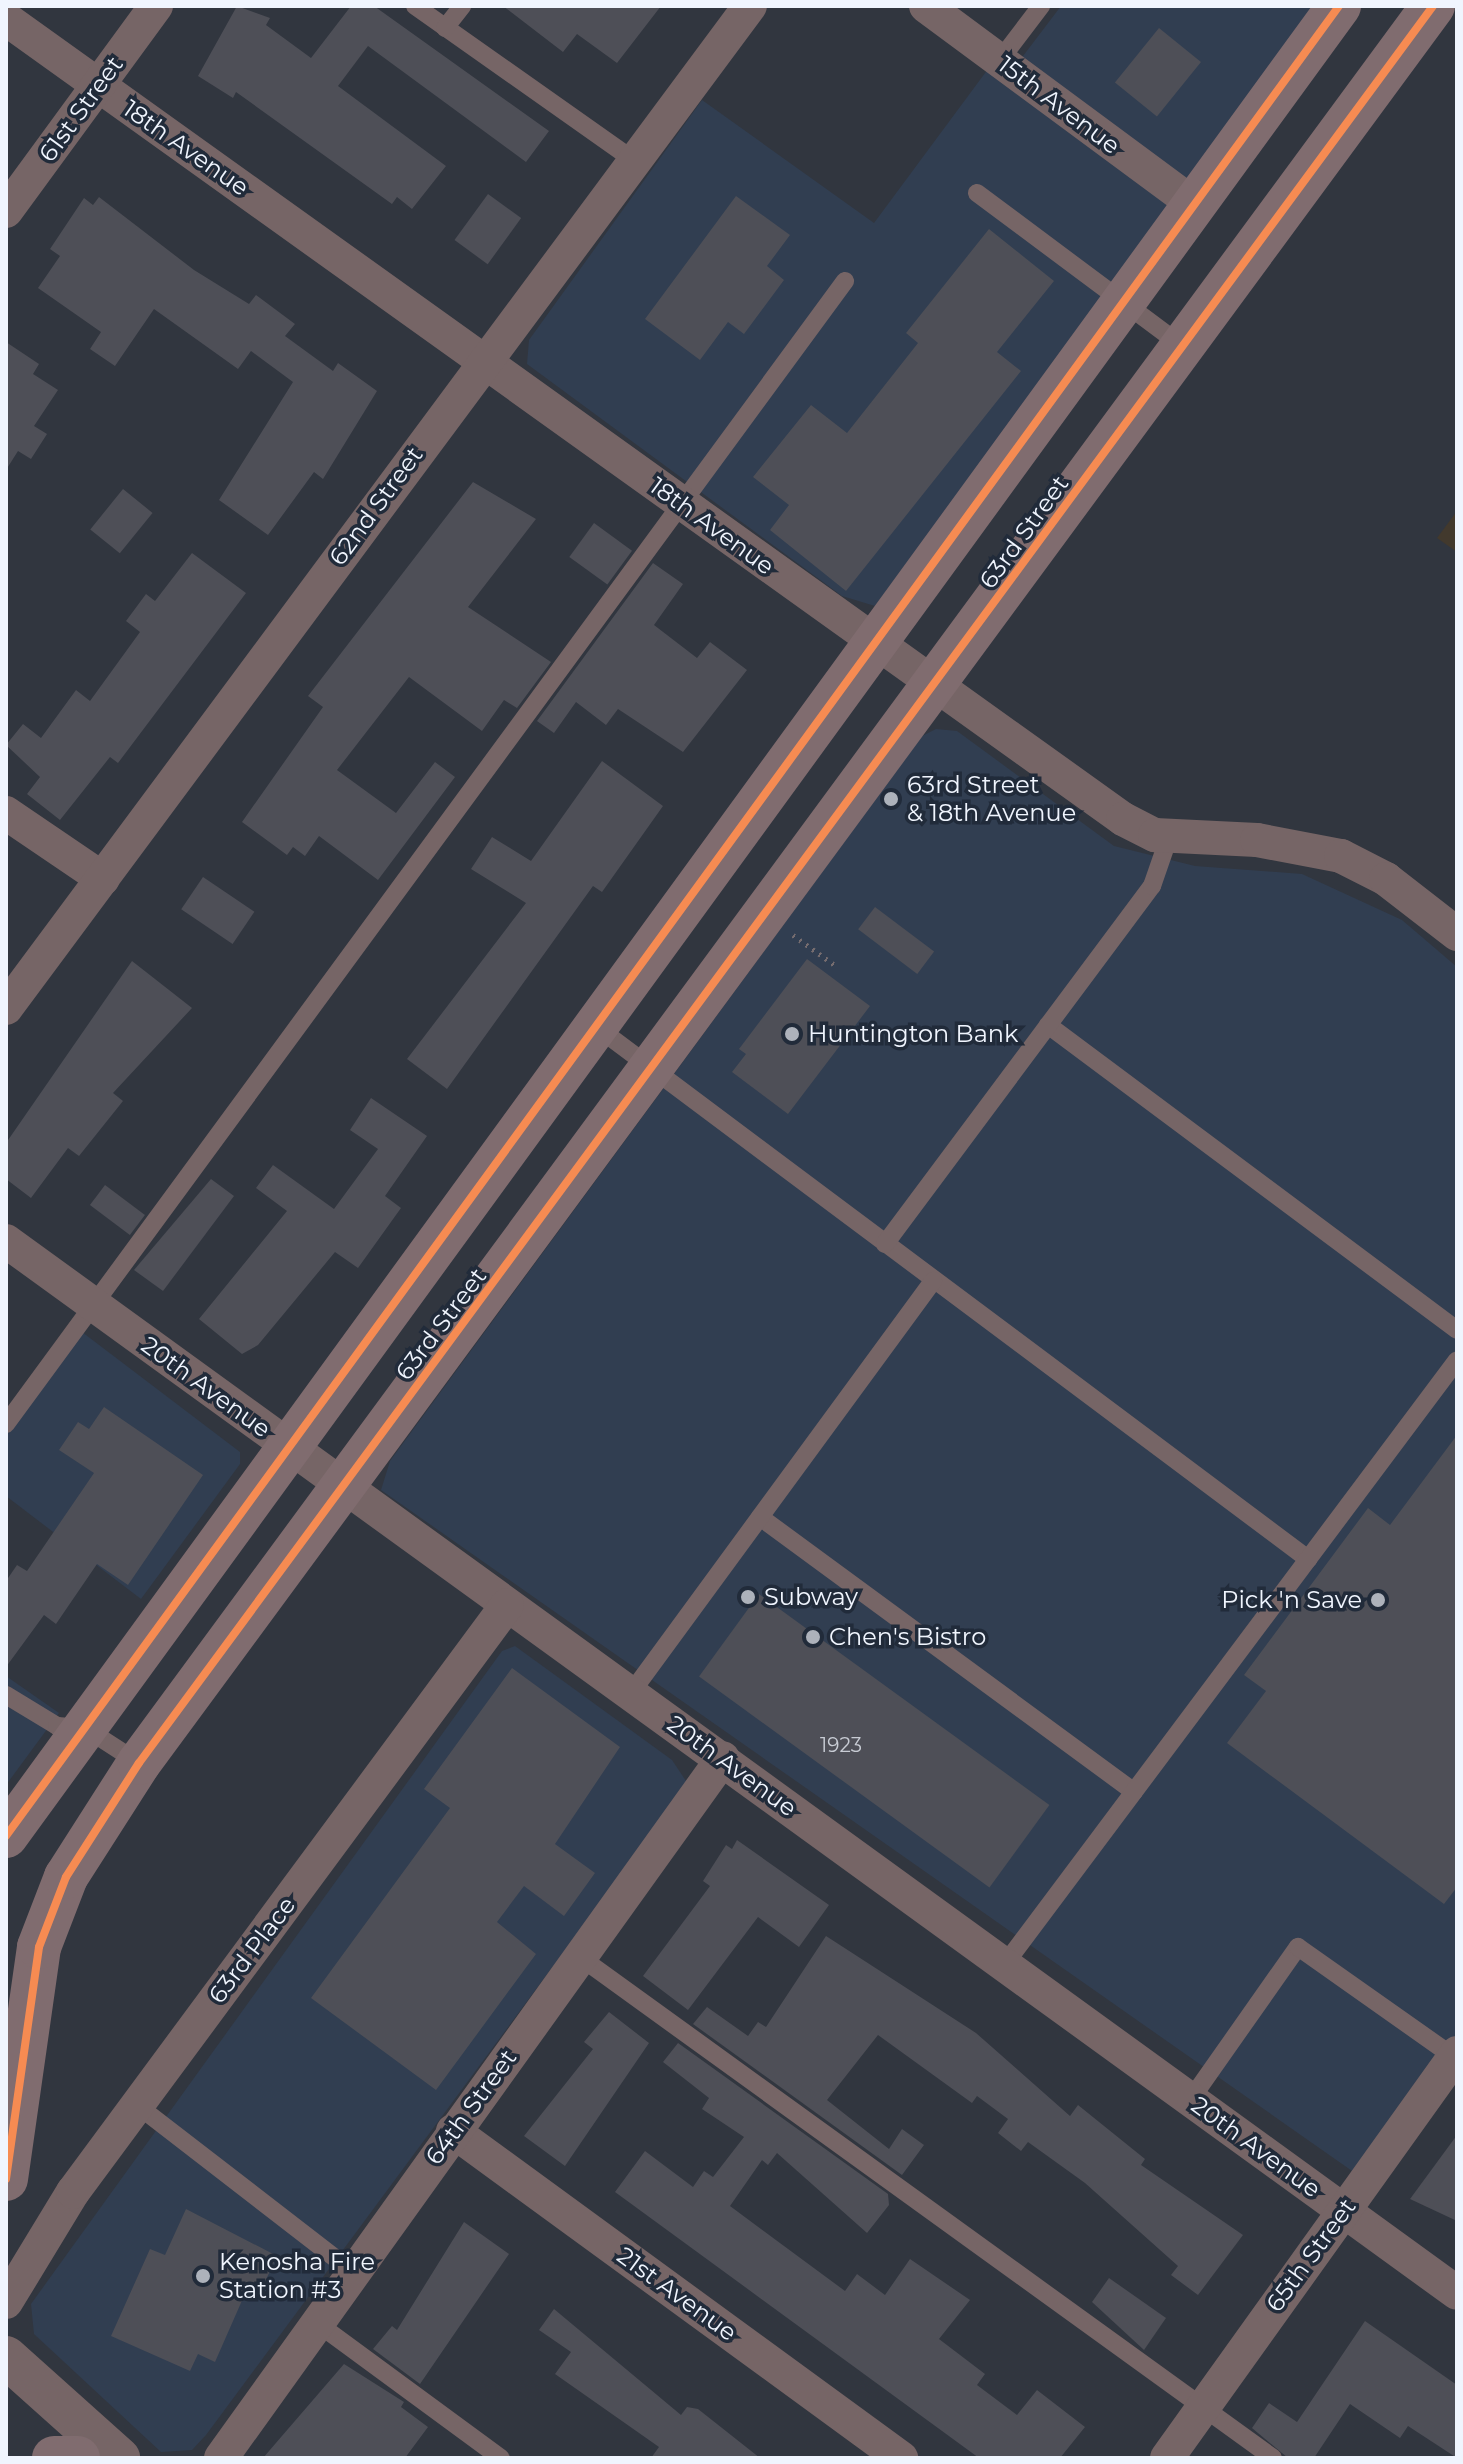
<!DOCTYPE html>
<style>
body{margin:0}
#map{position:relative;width:1463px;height:2464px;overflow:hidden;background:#31363f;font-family:Montserrat,sans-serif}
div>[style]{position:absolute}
.built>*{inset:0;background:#313e51}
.education>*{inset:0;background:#42392d}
.building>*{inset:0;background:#4e4f57;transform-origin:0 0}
.path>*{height:5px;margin-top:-2.5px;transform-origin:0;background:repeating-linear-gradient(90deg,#756c6f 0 2px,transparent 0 8px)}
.service>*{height:18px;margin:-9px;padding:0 9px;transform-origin:9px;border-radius:9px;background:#766566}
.minor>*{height:34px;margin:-17px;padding:0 17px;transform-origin:17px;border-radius:17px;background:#766566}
.tertiary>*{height:42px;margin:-21px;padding:0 21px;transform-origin:21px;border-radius:21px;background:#766566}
.primary>*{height:44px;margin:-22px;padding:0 22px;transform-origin:22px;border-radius:22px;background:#806c6f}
.cycleway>*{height:8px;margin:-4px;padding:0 4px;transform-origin:4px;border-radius:4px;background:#f68b52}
.dots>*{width:22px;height:22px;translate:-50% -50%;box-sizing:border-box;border:4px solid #212b3a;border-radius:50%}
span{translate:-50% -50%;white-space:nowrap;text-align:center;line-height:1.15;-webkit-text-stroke:7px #212b3a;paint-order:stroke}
.number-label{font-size:20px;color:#c8ccd4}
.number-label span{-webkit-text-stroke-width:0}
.street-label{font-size:24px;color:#f0f5fe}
.poi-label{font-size:24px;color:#f0f5fe}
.left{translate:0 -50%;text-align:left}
.right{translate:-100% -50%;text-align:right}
.frame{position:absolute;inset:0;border:8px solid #f0f5fe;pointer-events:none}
</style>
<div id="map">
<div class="built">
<i style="clip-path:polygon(1061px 6px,1317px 6px,875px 606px,842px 596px,527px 364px,529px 340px,702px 100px,874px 223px,991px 65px,1007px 77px)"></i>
<i style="clip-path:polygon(936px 729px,957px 731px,1114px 846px,1195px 866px,1302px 874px,1402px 920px,1457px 967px,1457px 2053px,1365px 2180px,381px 1490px,390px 1461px,922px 736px)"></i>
<i style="clip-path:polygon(82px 1332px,240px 1452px,240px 1464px,141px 1599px,6px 1496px,6px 1433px)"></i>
<i style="clip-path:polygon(515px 1646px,672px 1760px,688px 1784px,206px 2435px,192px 2450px,161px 2452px,34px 2334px,31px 2304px,502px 1651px)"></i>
<i style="clip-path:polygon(6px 1676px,59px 1713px,6px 1785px)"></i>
</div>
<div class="education">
<i style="clip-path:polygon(1457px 511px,1457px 552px,1437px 538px)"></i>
</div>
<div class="building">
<i style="clip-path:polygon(237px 6px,270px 18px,266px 25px,311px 58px,351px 6px,374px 6px,549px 131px,526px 162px,368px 46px,338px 86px,446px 166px,412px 209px,397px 197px,392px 204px,236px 92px,233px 98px,198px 76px)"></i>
<i style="clip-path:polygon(503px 6px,661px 6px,617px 63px,577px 34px,563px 52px)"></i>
<i style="left:1159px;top:28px;width:54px;height:70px;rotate:39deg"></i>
<i style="left:488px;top:194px;width:41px;height:57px;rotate:36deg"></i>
<i style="clip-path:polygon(736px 196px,790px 235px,767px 266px,784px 280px,744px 334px,728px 322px,700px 360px,645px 319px)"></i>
<i style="clip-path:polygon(99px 197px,194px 270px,249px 304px,256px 295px,295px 324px,285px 336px,333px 371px,338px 363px,377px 391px,323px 479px,314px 472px,268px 535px,219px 500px,293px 382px,251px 351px,238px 369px,154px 309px,115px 366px,90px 349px,101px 332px,38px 288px,60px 256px,50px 249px,84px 198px,93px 205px)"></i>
<i style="clip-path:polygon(989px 229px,1054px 281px,997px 352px,1021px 371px,846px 591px,770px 530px,789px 505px,753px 477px,811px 405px,847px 433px,918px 343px,906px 333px)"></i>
<i style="clip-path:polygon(6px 342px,39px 364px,33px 374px,58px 390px,34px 426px,47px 434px,31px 459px,18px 451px,6px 470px)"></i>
<i style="clip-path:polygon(473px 482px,536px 519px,468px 607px,551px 662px,517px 708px,504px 700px,482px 731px,409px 677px,337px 770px,396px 813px,435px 762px,455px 777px,378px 880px,319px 836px,305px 856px,293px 847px,287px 855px,242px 822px,323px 707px,308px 696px)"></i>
<i style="left:123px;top:489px;width:38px;height:52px;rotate:39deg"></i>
<i style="left:594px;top:523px;width:47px;height:42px;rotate:36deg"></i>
<i style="clip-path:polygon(192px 553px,246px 593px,118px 763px,110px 757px,60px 820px,27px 794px,40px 777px,6px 745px,23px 724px,41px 738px,76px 690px,90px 701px,140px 632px,126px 621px,146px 594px,155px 601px)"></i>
<i style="clip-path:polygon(653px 563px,683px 584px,654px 625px,697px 658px,710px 642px,747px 670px,683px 752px,618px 709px,606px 725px,576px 702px,554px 733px,537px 721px)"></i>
<i style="clip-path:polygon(602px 761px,663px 806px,602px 892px,593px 886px,447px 1089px,407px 1059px,526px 903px,471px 869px,492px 837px,531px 861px)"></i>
<i style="left:203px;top:877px;width:62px;height:39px;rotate:34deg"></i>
<i style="left:875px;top:907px;width:74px;height:28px;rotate:37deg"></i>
<i style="clip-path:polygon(807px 959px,870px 1006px,788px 1114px,732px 1072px,746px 1054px,739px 1049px)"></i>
<i style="clip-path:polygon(132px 961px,192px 1008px,113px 1093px,123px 1101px,79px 1156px,68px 1148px,31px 1198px,6px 1179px,6px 1143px)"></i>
<i style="clip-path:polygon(371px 1098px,427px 1136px,385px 1196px,401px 1208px,358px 1268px,335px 1252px,258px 1345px,242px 1354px,199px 1319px,287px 1211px,256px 1188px,273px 1165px,334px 1209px,378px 1149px,350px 1130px)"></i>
<i style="clip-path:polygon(211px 1179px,234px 1196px,163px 1291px,134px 1270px)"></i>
<i style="left:105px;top:1185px;width:50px;height:25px;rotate:37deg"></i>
<i style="clip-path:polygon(104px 1407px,203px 1475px,128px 1585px,97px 1564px,56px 1624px,44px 1615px,6px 1667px,6px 1581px,17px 1565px,27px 1571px,94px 1473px,59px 1450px,78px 1422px,89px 1429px)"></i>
<i style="clip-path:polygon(1457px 1435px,1457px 1887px,1444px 1904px,1227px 1743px,1266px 1691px,1244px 1675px,1368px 1508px,1390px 1525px)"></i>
<i style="left:759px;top:1594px;width:359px;height:102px;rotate:36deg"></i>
<i style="clip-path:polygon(512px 1668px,620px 1747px,555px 1844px,595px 1873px,564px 1916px,524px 1886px,497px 1922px,536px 1954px,436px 2090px,311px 1998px,450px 1808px,424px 1789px)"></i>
<i style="clip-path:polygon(737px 1840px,829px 1905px,799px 1947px,758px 1917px,688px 2010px,643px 1976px,710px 1886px,703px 1881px,726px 1845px,732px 1849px)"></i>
<i style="clip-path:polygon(826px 1936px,976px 2033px,1070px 2116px,1078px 2105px,1145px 2159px,1141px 2165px,1243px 2235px,1198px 2295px,1171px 2275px,1178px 2266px,1085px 2183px,1028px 2142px,1021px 2151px,998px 2133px,1008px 2119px,977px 2096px,972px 2103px,878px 2035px,827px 2100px,889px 2149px,902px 2129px,924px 2145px,902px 2175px,693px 2024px,707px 2007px,748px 2036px,758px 2022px,766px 2027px)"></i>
<i style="clip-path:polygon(609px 2012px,649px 2043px,565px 2166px,524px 2136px,593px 2049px,584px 2042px)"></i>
<i style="clip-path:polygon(678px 2043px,888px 2194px,889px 2205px,867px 2233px,777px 2153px,768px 2165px,762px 2160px,730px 2206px,845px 2291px,857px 2274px,885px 2295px,910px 2259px,970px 2300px,939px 2339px,985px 2374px,977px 2385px,1017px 2415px,1037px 2390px,1085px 2427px,1060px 2458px,979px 2458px,615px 2192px,645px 2151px,693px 2187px,704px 2171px,713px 2177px,744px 2137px,702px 2109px,709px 2098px,663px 2062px)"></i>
<i style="clip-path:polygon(1457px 2135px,1457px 2221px,1410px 2199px)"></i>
<i style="clip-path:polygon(186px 2209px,277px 2256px,256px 2301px,244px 2296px,215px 2362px,198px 2354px,190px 2371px,111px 2336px,150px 2249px,165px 2255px)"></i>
<i style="clip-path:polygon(464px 2222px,509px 2254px,420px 2384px,373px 2349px,392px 2326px,397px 2330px)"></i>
<i style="clip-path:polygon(1109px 2278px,1166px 2318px,1144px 2350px,1092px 2302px)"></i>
<i style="clip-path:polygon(554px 2309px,681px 2415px,687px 2407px,698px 2409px,760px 2458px,651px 2458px,659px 2447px,555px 2374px,571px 2352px,539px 2330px)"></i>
<i style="clip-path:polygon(1365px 2321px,1457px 2385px,1457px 2458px,1408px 2426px,1400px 2438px,1350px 2404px,1314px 2458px,1288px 2458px,1252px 2428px,1269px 2403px,1297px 2422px)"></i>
<i style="clip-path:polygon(344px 2364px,404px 2402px,401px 2407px,428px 2427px,405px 2458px,263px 2458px)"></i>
</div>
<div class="path">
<i style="left:793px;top:935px;width:53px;rotate:35.8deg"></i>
</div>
<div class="service">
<i style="left:415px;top:6px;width:267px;rotate:35.2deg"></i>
<i style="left:445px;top:28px;width:28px;rotate:-52deg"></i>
<i style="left:1000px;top:60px;width:68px;rotate:-52.8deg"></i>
<i style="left:977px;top:193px;width:256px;rotate:36.7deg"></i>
<i style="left:1048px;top:1025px;width:510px;rotate:36.71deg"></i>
<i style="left:598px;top:1028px;width:887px;rotate:36.79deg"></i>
<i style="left:885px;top:1244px;width:447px;rotate:-53.3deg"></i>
<i style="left:1152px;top:886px;width:52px;rotate:-70.9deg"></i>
<i style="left:6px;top:1424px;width:1418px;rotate:-53.72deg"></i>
<i style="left:760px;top:1517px;width:464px;rotate:36.3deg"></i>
<i style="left:631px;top:1693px;width:511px;rotate:-53.76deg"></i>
<i style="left:6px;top:1695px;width:60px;rotate:31.3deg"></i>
<i style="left:57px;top:1726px;width:28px;rotate:4deg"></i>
<i style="left:85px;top:1728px;width:64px;rotate:32.9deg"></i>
<i style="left:580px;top:1957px;width:855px;rotate:35.86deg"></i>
<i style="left:1005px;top:1964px;width:754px;rotate:-53.19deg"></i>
<i style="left:1191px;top:2099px;width:186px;rotate:-54.9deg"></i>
<i style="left:1298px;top:1947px;width:191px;rotate:35.2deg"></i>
<i style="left:137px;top:2105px;width:273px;rotate:37.7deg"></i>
<i style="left:317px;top:2323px;width:228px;rotate:36.3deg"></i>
</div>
<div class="minor">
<i style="left:926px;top:6px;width:331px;rotate:36.5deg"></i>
<i style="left:6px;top:19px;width:1374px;rotate:35.61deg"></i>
<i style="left:1123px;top:819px;width:36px;rotate:27deg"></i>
<i style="left:1155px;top:835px;width:102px;rotate:2.8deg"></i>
<i style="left:1257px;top:840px;width:86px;rotate:10.8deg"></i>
<i style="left:1341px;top:856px;width:51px;rotate:27.1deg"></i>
<i style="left:1386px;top:879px;width:90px;rotate:37.8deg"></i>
<i style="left:6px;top:211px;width:254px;rotate:-53.8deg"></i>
<i style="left:6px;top:813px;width:117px;rotate:34.2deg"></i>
<i style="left:6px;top:1008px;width:1248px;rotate:-53.41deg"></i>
<i style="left:6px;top:1241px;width:1792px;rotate:35.94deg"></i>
<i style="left:453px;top:2131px;width:555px;rotate:36.13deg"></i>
<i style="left:6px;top:2302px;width:129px;rotate:-58.7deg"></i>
<i style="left:73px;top:2192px;width:730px;rotate:-53.52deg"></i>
<i style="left:221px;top:2458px;width:861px;rotate:-54.35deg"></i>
<i style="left:1167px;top:2458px;width:498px;rotate:-54.4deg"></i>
</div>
<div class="tertiary">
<i style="left:6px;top:2357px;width:152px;rotate:41.8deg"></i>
</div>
<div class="primary">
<i style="left:6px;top:1836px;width:2264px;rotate:-53.93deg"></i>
<i style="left:6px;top:2179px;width:234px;rotate:-81.9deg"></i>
<i style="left:39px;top:1947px;width:75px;rotate:-68.9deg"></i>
<i style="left:66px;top:1877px;width:135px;rotate:-57.4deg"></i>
<i style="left:139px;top:1763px;width:2182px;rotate:-53.63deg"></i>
<i style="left:54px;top:2458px;width:24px"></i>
</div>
<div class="cycleway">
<i style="left:6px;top:1836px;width:2264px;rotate:-53.93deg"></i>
<i style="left:6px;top:2179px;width:234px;rotate:-81.9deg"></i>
<i style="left:39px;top:1947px;width:75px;rotate:-68.9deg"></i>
<i style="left:66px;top:1877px;width:135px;rotate:-57.4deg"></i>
<i style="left:139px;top:1763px;width:2182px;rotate:-53.63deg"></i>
</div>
<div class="dots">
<i style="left:891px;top:799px;background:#adb2bb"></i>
<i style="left:792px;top:1034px;background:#adb2bb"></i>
<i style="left:748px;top:1597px;background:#adb2bb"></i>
<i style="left:1378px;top:1600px;background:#adb2bb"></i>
<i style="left:813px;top:1637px;background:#adb2bb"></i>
<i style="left:203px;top:2276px;background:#adb2bb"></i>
</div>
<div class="number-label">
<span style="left:841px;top:1745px">1923</span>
</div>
<div class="street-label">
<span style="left:1059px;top:105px;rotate:37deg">15th Avenue</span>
<span style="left:81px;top:109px;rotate:-54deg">61st Street</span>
<span style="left:186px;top:148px;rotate:35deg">18th Avenue</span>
<span style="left:376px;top:506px;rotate:-54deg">62nd Street</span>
<span style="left:712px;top:526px;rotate:36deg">18th Avenue</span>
<span style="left:1024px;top:532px;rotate:-54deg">63rd Street</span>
<span style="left:441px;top:1324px;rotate:-53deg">63rd Street</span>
<span style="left:206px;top:1387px;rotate:36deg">20th Avenue</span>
<span style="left:732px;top:1766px;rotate:36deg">20th Avenue</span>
<span style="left:252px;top:1950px;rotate:-53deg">63rd Place</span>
<span style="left:471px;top:2107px;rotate:-54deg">64th Street</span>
<span style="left:1256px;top:2147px;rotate:36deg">20th Avenue</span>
<span style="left:1311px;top:2255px;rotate:-54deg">65th Street</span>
<span style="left:677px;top:2294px;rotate:36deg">21st Avenue</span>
</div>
<div class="poi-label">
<span class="left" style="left:907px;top:799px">63rd Street<br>&amp; 18th Avenue</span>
<span class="left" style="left:808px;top:1034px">Huntington Bank</span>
<span class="left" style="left:764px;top:1597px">Subway</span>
<span class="right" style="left:1362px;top:1600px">Pick 'n Save</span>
<span class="left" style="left:829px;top:1637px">Chen's Bistro</span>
<span class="left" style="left:219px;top:2276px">Kenosha Fire<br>Station #3</span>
</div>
<div class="frame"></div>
</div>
